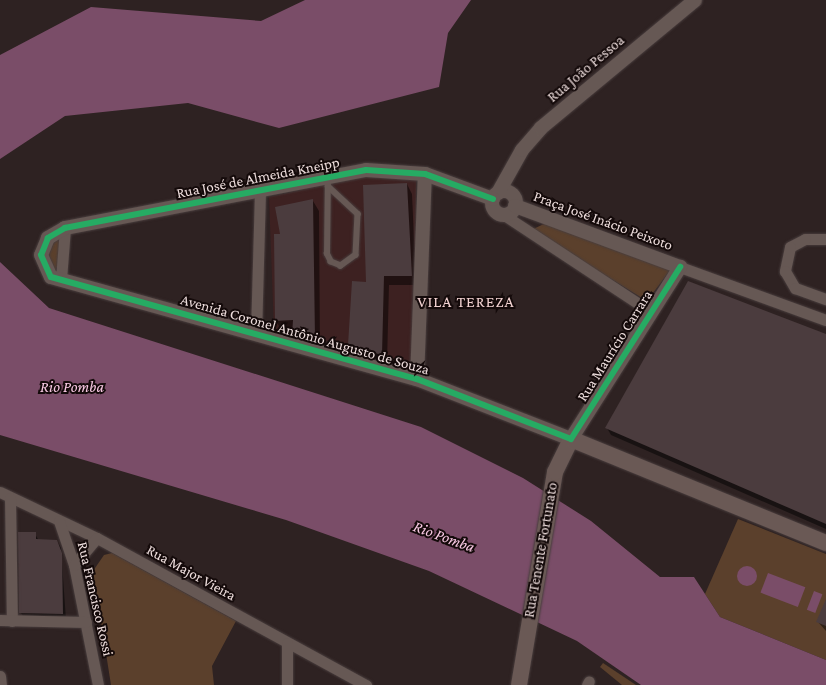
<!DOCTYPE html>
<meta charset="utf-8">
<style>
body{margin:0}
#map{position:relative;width:826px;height:685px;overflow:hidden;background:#2e2222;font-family:"Crimson Pro",serif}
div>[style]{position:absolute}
.built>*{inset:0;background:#3d2121}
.green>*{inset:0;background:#5b402c}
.water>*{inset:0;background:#7a4d68;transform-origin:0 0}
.round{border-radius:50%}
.shadow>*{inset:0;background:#0007}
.building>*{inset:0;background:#4b3c3e}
.roads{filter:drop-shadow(0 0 1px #483d3d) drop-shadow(0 0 1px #483d3d)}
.service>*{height:5.5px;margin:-2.75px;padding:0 2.75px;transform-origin:2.75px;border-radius:2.75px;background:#665854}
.minor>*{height:11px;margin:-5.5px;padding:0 5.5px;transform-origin:5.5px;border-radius:5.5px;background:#665854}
.tertiary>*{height:14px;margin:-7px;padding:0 7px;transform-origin:7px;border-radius:7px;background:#665854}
.tertiary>.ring{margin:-7px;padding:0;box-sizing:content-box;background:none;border:14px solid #665854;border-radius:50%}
.secondary>*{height:16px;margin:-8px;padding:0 8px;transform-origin:8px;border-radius:8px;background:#6a5955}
.cycleway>*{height:6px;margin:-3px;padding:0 3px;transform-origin:3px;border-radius:3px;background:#26ab63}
span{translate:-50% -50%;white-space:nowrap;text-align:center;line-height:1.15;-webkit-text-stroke:4px #140a0a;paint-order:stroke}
.street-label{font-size:15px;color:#eddddc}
.neighbourhood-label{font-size:16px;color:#f2d2d1;letter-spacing:1px}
.water-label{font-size:16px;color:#f9c9e4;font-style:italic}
</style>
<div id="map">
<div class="built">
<i style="clip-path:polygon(367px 176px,416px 180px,416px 366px,348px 345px,274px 332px,269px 197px)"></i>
</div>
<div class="green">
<i style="clip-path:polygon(546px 223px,671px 269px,647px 301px,531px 230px)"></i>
<i style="clip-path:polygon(63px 233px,59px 263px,55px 271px,44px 264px,49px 239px)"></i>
<i style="clip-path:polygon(738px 519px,826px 554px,826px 660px,720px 617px,705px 594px)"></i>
<i style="clip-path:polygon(112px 553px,236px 621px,212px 666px,214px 685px,111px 685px,93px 571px,104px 555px)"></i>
<i style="clip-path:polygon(603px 663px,636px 685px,622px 685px,600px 667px)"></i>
</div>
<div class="water">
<i style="clip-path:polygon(305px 0,471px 0,448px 33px,439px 87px,279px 128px,188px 103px,65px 116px,0 159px,0 55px,91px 7px,261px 21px)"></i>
<i style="clip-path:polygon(0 262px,49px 308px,421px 427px,523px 478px,591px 521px,660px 577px,694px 577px,720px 617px,826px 660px,826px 685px,641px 685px,577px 641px,429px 571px,286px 520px,0 435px)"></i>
<i class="round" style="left:737px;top:566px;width:20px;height:20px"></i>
<i style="left:768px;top:573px;width:40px;height:21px;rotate:21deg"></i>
<i style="left:814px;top:591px;width:9px;height:20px;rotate:21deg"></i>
</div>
<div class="shadow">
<i style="clip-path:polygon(407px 184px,412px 194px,416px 285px,389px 285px,387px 364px,355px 354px,350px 345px,367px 283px)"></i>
<i style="clip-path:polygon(313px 201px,319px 211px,320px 348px,299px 345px,294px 331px,282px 331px,276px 321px,281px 235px)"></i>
<i style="clip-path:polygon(826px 336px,826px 529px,611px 435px,607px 428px)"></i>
<i style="clip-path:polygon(35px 534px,39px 541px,57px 541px,61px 548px,66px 620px,25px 619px,21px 613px)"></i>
<i style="clip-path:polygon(826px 600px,826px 631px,818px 622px)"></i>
</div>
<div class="building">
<i style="clip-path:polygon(407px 183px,412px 276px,384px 276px,382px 355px,348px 345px,352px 281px,366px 282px,363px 185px)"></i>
<i style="clip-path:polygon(313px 199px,315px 338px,303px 338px,292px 335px,293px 320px,275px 321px,274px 234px,280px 234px,275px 207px)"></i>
<i style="clip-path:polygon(688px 281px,826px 334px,826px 524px,605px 428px)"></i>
<i style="clip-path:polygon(18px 532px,36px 532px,36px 539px,57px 540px,62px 553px,63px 614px,19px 613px)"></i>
<i style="clip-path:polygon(826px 599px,826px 626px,816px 622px)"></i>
</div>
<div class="roads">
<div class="service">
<i style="left:328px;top:186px;width:41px;rotate:43deg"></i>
<i style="left:358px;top:214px;width:41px;rotate:92.8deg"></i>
<i style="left:356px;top:255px;width:19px;rotate:144deg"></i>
<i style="left:341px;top:266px;width:11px;rotate:-158deg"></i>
<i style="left:331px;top:262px;width:9px;rotate:-117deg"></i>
<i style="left:327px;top:254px;width:77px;rotate:-89.3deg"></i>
</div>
<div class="minor">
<i style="left:504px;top:215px;width:176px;rotate:33.4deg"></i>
<i style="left:826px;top:239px;width:21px;rotate:180deg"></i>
<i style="left:805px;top:239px;width:17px;rotate:152deg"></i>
<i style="left:790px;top:247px;width:25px;rotate:102deg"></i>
<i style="left:785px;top:271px;width:20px;rotate:60deg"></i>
<i style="left:795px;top:288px;width:33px;rotate:20deg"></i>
<i style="left:680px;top:267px;width:155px;rotate:20deg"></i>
<i style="left:61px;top:279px;width:51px;rotate:-85.5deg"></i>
<i style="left:256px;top:334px;width:145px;rotate:-88.4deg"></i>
<i style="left:0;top:492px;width:107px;rotate:25.4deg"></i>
<i style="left:97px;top:538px;width:307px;rotate:28.7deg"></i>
<i style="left:10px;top:498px;width:123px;rotate:89.1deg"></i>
<i style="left:59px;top:521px;width:46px;rotate:71.2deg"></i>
<i style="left:74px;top:565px;width:122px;rotate:78.7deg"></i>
<i style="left:74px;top:565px;width:35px;rotate:-50deg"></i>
<i style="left:0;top:620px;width:86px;rotate:1.3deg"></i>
<i style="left:0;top:676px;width:9px;rotate:84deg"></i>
<i style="left:287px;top:685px;width:42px;rotate:-90deg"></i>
<i style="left:587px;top:685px;width:4px;rotate:-63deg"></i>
</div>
<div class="tertiary">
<i class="ring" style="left:492px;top:191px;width:10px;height:10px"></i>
<i style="left:498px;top:193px;width:49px;rotate:-60.8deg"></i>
<i style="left:522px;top:150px;width:29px;rotate:-49deg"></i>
<i style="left:541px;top:128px;width:200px;rotate:-39.7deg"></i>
<i style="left:493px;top:199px;width:72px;rotate:-159.8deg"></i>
<i style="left:425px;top:174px;width:59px;rotate:-176.1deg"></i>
<i style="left:366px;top:170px;width:307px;rotate:169.1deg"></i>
<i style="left:65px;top:228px;width:20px;rotate:150deg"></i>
<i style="left:48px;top:238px;width:18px;rotate:112deg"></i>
<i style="left:41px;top:255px;width:24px;rotate:66deg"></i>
<i style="left:51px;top:277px;width:380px;rotate:15.6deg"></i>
<i style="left:417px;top:379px;width:165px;rotate:21.3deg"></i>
<i style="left:571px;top:439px;width:204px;rotate:-57.6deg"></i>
<i style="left:680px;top:267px;width:176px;rotate:-159.7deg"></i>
<i style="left:417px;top:379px;width:205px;rotate:-87.8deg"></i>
</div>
<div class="secondary">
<i style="left:519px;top:685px;width:216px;rotate:-80.4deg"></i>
<i style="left:555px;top:472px;width:37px;rotate:-64deg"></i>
<i style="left:571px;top:439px;width:275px;rotate:22.2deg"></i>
</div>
</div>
<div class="cycleway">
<i style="left:493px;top:199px;width:72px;rotate:-159.8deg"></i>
<i style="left:425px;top:174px;width:59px;rotate:-176.1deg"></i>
<i style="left:366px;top:170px;width:307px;rotate:169.1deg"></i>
<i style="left:65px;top:228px;width:20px;rotate:150deg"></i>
<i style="left:48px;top:238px;width:18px;rotate:112deg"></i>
<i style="left:41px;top:255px;width:24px;rotate:66deg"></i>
<i style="left:51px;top:277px;width:380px;rotate:15.6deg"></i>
<i style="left:417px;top:379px;width:165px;rotate:21.3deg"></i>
<i style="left:571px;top:439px;width:204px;rotate:-57.6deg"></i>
</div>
<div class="street-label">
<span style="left:586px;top:69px;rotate:-40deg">Rua João Pessoa</span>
<span style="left:258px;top:178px;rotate:-11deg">Rua José de Almeida Kneipp</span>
<span style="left:603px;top:221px;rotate:20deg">Praça José Inácio Peixoto</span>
<span style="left:305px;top:335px;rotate:16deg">Avenida Coronel Antônio Augusto de Souza</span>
<span style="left:615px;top:346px;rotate:-58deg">Rua Maurício Carrara</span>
<span style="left:541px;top:550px;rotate:-80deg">Rua Tenente Fortunato</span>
<span style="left:191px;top:573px;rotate:29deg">Rua Major Vieira</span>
<span style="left:95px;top:599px;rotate:77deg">Rua Francisco Rossi</span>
</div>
<div class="neighbourhood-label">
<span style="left:466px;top:302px">VILA TEREZA</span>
</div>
<div class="water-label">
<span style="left:72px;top:387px">Rio Pomba</span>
<span style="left:444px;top:537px;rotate:20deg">Rio Pomba</span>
</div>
</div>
